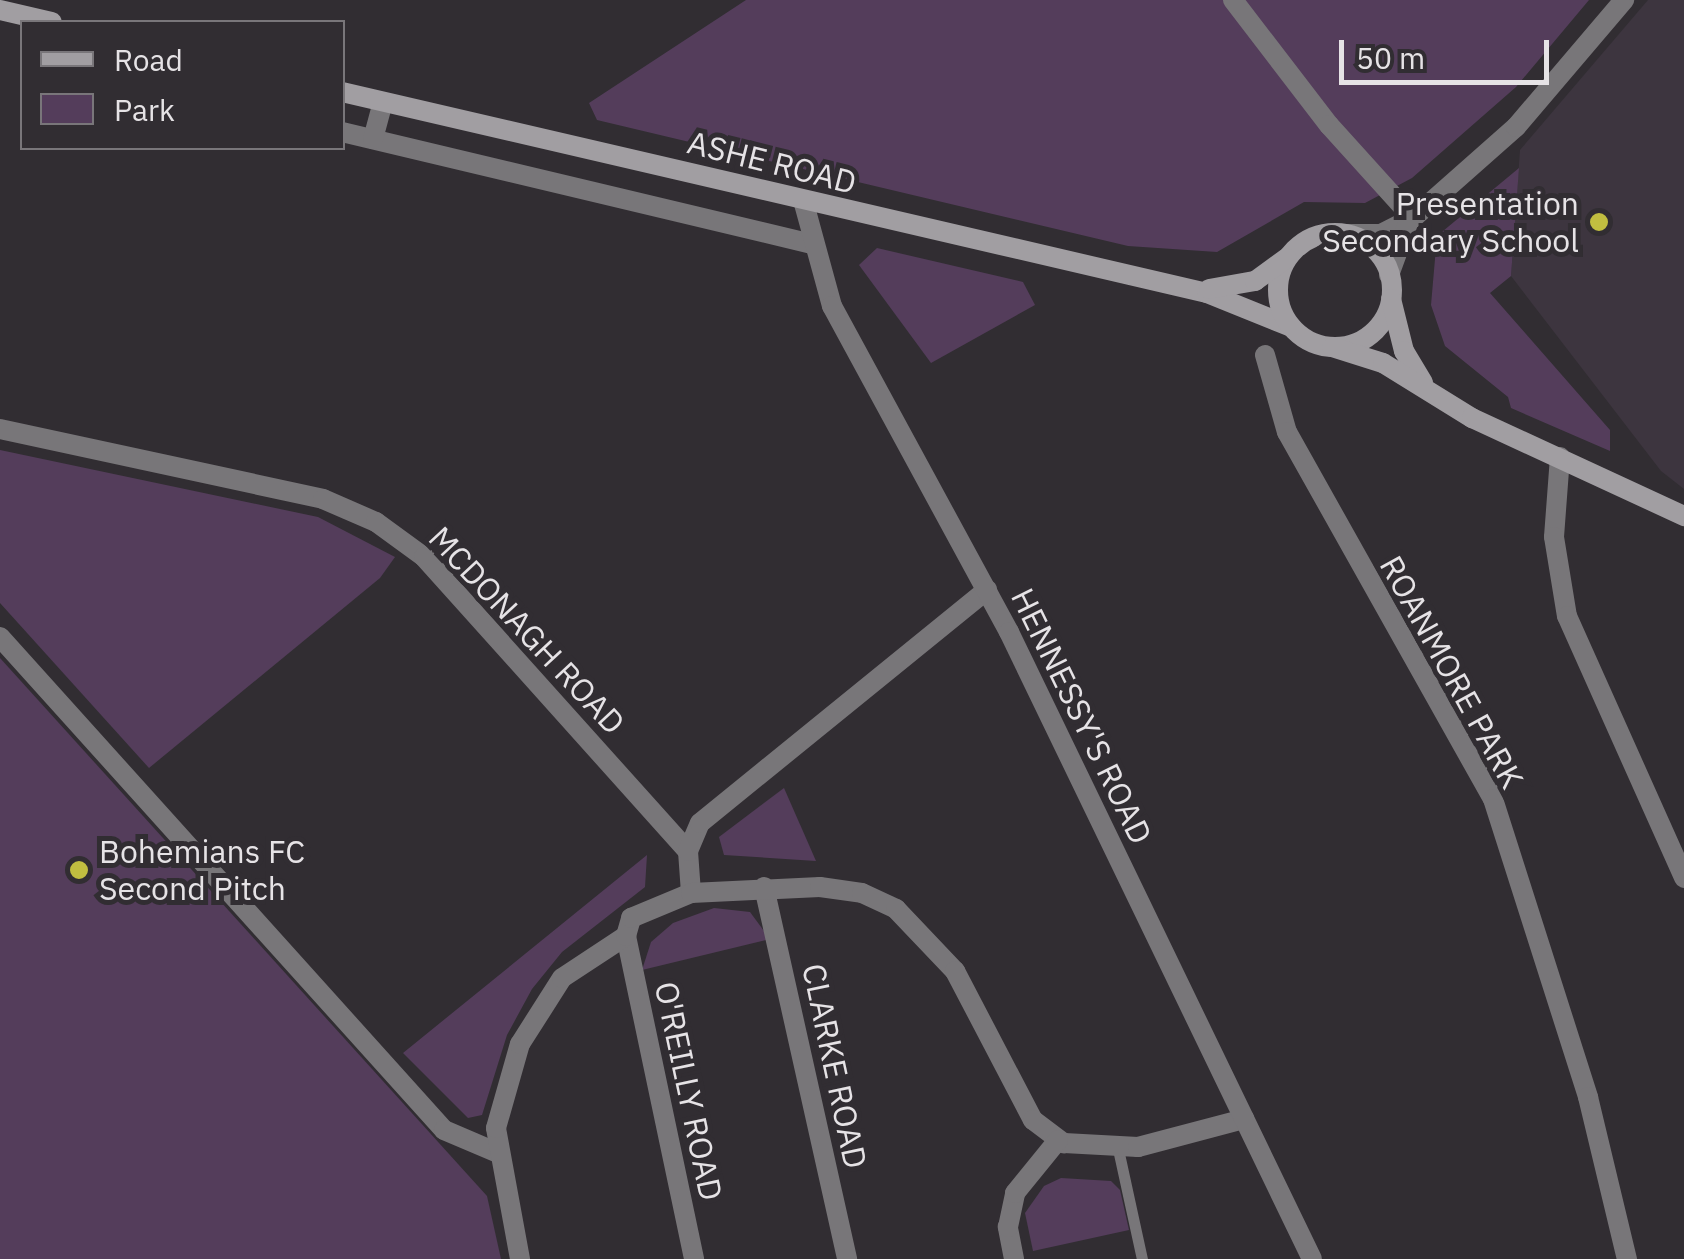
<!DOCTYPE html>
<style>
body{margin:0}
#map{position:relative;width:1684px;height:1259px;overflow:hidden;background:#312d32;font-family:"IBM Plex Sans",sans-serif}
div>[style]{position:absolute}
.built>*{inset:0;background:#3d353f}
.green>*{inset:0;background:#543d5b}
.service>*{height:11px;margin:-5.5px;padding:0 5.5px;transform-origin:5.5px;border-radius:5.5px;background:#787679}
.minor>*{height:20px;margin:-10px;padding:0 10px;transform-origin:10px;border-radius:10px;background:#787679}
.tertiary>*{height:20px;margin:-10px;padding:0 10px;transform-origin:10px;border-radius:10px;background:#787679}
.secondary>*{height:20px;margin:-10px;padding:0 10px;transform-origin:10px;border-radius:10px;background:#a19ea2}
.secondary>.ring{margin:-10px;padding:0;box-sizing:content-box;background:none;border:20px solid #a19ea2;border-radius:50%}
.dots>*{width:28px;height:28px;translate:-50% -50%;box-sizing:border-box;border:5px solid #312d32;border-radius:50%}
span{translate:-50% -50%;white-space:nowrap;text-align:center;line-height:1.15;-webkit-text-stroke:10px #312d32;paint-order:stroke}
.street-label{font-size:32px;color:#e6e3e6}
.poi-label{font-size:32px;color:#e6e3e6}
.right{translate:-100% -50%;text-align:right}
.left{translate:0 -50%;text-align:left}
.legend{position:absolute;left:20px;top:20px;width:325px;height:130px;box-sizing:border-box;background:#312d32;border:2px solid #79767a;margin:0;padding:12px 18px;list-style:none;font-size:30px;color:#e6e3e6}
.legend li{display:flex;align-items:center;gap:20px;height:50px}
.legend b{width:50px;border:2px solid #79767a}
.scale{position:absolute;left:1339px;top:40px;width:210px;height:45px;box-sizing:border-box;border:5px solid #e6e3e6;border-top:0;padding-left:12px;font-size:30px;line-height:35px;white-space:nowrap;color:#e6e3e6;-webkit-text-stroke:8px #312d32;paint-order:stroke}
</style>
<div id="map">
<div class="built">
<i style="clip-path:polygon(1648px 0,1684px 0,1684px 489px,1661px 471px,1511px 276px,1520px 150px)"></i>
</div>
<div class="green">
<i style="clip-path:polygon(746px 0,1589px 0,1516px 87px,1412px 178px,1365px 203px,1304px 202px,1217px 252px,1128px 246px,597px 120px,589px 103px)"></i>
<i style="clip-path:polygon(1519px 168px,1511px 276px,1490px 293px,1610px 430px,1610px 451px,1511px 408px,1508px 397px,1445px 346px,1431px 305px,1437px 236px)"></i>
<i style="clip-path:polygon(877px 248px,1023px 282px,1035px 305px,931px 363px,859px 265px)"></i>
<i style="clip-path:polygon(0 450px,318px 517px,395px 557px,380px 578px,149px 768px,0 603px)"></i>
<i style="clip-path:polygon(0 658px,487px 1196px,501px 1259px,0 1259px)"></i>
<i style="clip-path:polygon(784px 788px,816px 861px,724px 855px,719px 837px)"></i>
<i style="clip-path:polygon(647px 855px,645px 887px,562px 952px,532px 989px,507px 1035px,482px 1115px,468px 1118px,403px 1053px)"></i>
<i style="clip-path:polygon(714px 908px,750px 912px,770px 939px,642px 970px,651px 942px,673px 923px)"></i>
<i style="clip-path:polygon(1061px 1178px,1111px 1181px,1120px 1190px,1129px 1230px,1033px 1251px,1025px 1213px,1044px 1186px)"></i>
</div>
<div class="service">
<i style="left:1118px;top:1149px;width:113px;rotate:77.7deg"></i>
</div>
<div class="minor">
<i style="left:1233px;top:0;width:158px;rotate:52.5deg"></i>
<i style="left:1329px;top:125px;width:125px;rotate:47.9deg"></i>
<i style="left:342px;top:132px;width:482px;rotate:13.4deg"></i>
<i style="left:373px;top:139px;width:38px;rotate:-75deg"></i>
<i style="left:1265px;top:355px;width:80px;rotate:74.1deg"></i>
<i style="left:1287px;top:432px;width:421px;rotate:60.7deg"></i>
<i style="left:1493px;top:799px;width:313px;rotate:72.3deg"></i>
<i style="left:1588px;top:1097px;width:167px;rotate:76.5deg"></i>
<i style="left:0;top:429px;width:330px;rotate:12.2deg"></i>
<i style="left:323px;top:499px;width:58px;rotate:23.5deg"></i>
<i style="left:376px;top:522px;width:59px;rotate:36.1deg"></i>
<i style="left:424px;top:557px;width:395px;rotate:48.1deg"></i>
<i style="left:1560px;top:457px;width:80px;rotate:94.3deg"></i>
<i style="left:1554px;top:537px;width:80px;rotate:80.7deg"></i>
<i style="left:1567px;top:616px;width:287px;rotate:65.9deg"></i>
<i style="left:0;top:637px;width:663px;rotate:47.99deg"></i>
<i style="left:444px;top:1130px;width:59px;rotate:23.1deg"></i>
<i style="left:764px;top:887px;width:381px;rotate:77.4deg"></i>
<i style="left:691px;top:893px;width:42px;rotate:-94.1deg"></i>
<i style="left:688px;top:851px;width:30px;rotate:-67deg"></i>
<i style="left:700px;top:823px;width:370px;rotate:-39.1deg"></i>
<i style="left:626px;top:936px;width:330px;rotate:78.1deg"></i>
<i style="left:520px;top:1259px;width:133px;rotate:-100.4deg"></i>
<i style="left:496px;top:1128px;width:87px;rotate:-74.1deg"></i>
<i style="left:520px;top:1044px;width:78px;rotate:-57.5deg"></i>
<i style="left:562px;top:978px;width:77px;rotate:-33.3deg"></i>
<i style="left:626px;top:936px;width:19px;rotate:-74deg"></i>
<i style="left:631px;top:918px;width:65px;rotate:-22.6deg"></i>
<i style="left:691px;top:893px;width:129px;rotate:-2.7deg"></i>
<i style="left:820px;top:887px;width:42px;rotate:8.1deg"></i>
<i style="left:862px;top:893px;width:38px;rotate:25deg"></i>
<i style="left:896px;top:909px;width:86px;rotate:46.4deg"></i>
<i style="left:955px;top:971px;width:168px;rotate:62.4deg"></i>
<i style="left:1033px;top:1120px;width:39px;rotate:37deg"></i>
<i style="left:1064px;top:1143px;width:74px;rotate:3.1deg"></i>
<i style="left:1138px;top:1147px;width:110px;rotate:-14.8deg"></i>
<i style="left:1014px;top:1259px;width:33px;rotate:-101deg"></i>
<i style="left:1008px;top:1227px;width:35px;rotate:-78deg"></i>
<i style="left:1015px;top:1193px;width:68px;rotate:-50.9deg"></i>
</div>
<div class="tertiary">
<i style="left:803px;top:200px;width:110px;rotate:74.7deg"></i>
<i style="left:832px;top:306px;width:371px;rotate:61.5deg"></i>
<i style="left:1009px;top:632px;width:696px;rotate:64.21deg"></i>
<i style="left:1341px;top:234px;width:40px"></i>
<i style="left:1381px;top:234px;width:36px;rotate:-27deg"></i>
<i style="left:1413px;top:218px;width:137px;rotate:-41.5deg"></i>
<i style="left:1516px;top:127px;width:167px;rotate:-49.6deg"></i>
<i style="left:1389px;top:275px;width:55px;rotate:-69.9deg"></i>
</div>
<div class="secondary">
<i style="left:0;top:10px;width:53px;rotate:13deg"></i>
<i style="left:342px;top:92px;width:888px;rotate:13.08deg"></i>
<i style="left:1207px;top:293px;width:91px;rotate:22deg"></i>
<i class="ring" style="left:1278px;top:233px;width:94px;height:94px"></i>
<i style="left:1209px;top:289px;width:47px;rotate:-9.9deg"></i>
<i style="left:1255px;top:281px;width:39px;rotate:-36deg"></i>
<i style="left:1391px;top:299px;width:54px;rotate:76deg"></i>
<i style="left:1404px;top:351px;width:37px;rotate:59deg"></i>
<i style="left:1332px;top:347px;width:53px;rotate:17.4deg"></i>
<i style="left:1383px;top:363px;width:105px;rotate:31.7deg"></i>
<i style="left:1472px;top:418px;width:234px;rotate:24.8deg"></i>
</div>
<div class="dots">
<i style="left:1599px;top:222px;background:#c1be40"></i>
<i style="left:79px;top:870px;background:#c1be40"></i>
</div>
<div class="street-label">
<span style="left:772px;top:162px;rotate:14deg">ASHE ROAD</span>
<span style="left:527px;top:630px;rotate:47deg">MCDONAGH ROAD</span>
<span style="left:1452px;top:672px;rotate:61deg">ROANMORE PARK</span>
<span style="left:1082px;top:716px;rotate:64deg">HENNESSY'S ROAD</span>
<span style="left:835px;top:1066px;rotate:78deg">CLARKE ROAD</span>
<span style="left:689px;top:1091px;rotate:78deg">O'REILLY ROAD</span>
</div>
<div class="poi-label">
<span class="right" style="left:1579px;top:222px">Presentation<br>Secondary School</span>
<span class="left" style="left:99px;top:870px">Bohemians FC<br>Second Pitch</span>
</div>
<ul class="legend">
<li><b style="height:12px;background:#a19ea2"></b>Road</li>
<li><b style="height:28px;background:#543d5b"></b>Park</li>
</ul>
<div class="scale">50 m</div>
</div>
